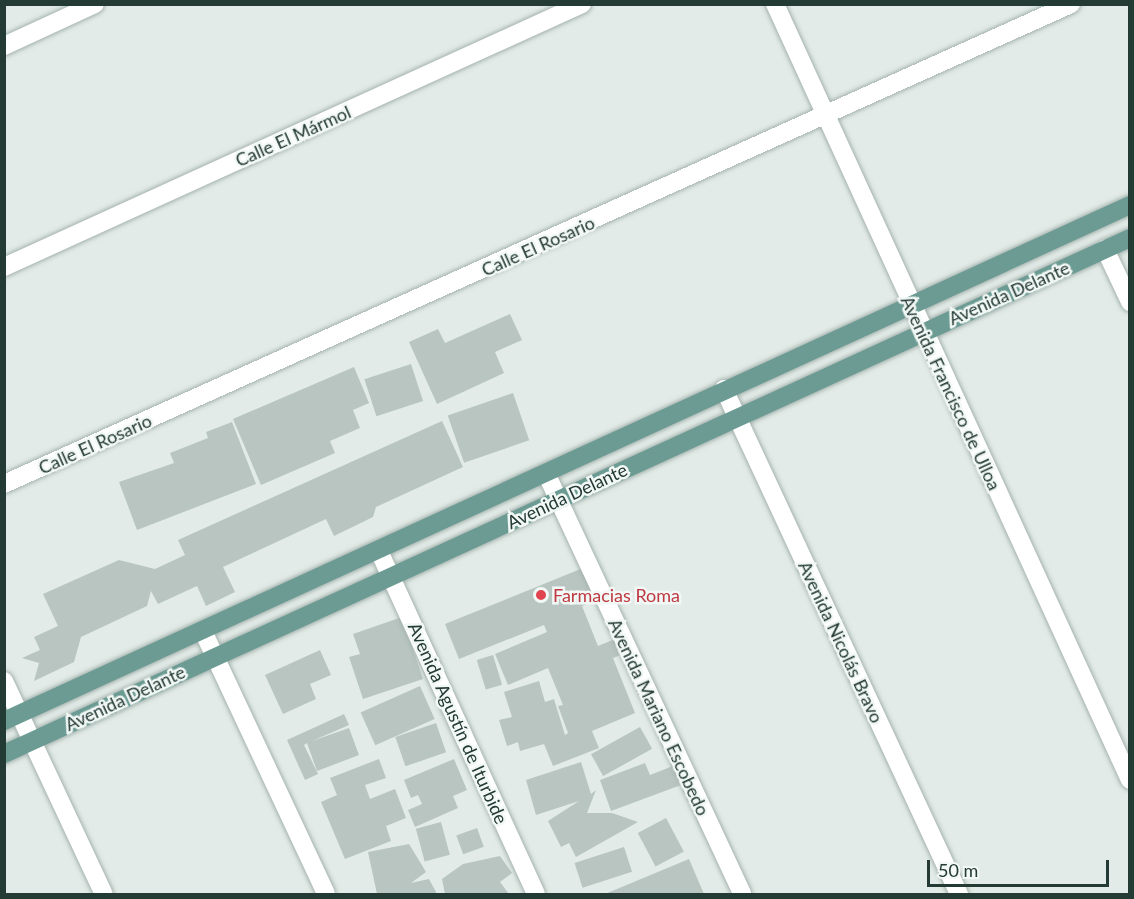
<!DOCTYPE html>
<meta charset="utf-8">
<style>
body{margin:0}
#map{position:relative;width:1134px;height:899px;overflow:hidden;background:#e2ebe7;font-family:Lato,sans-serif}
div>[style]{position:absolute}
.building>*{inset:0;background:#b8c5c1;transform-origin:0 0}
.roads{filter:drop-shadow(0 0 2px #a5b2ae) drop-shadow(0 0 2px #a5b2ae)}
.street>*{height:18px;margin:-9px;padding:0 9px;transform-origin:9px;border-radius:9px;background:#fff}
.secondary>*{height:18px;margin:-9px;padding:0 9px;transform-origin:9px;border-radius:9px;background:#fff}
.primary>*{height:18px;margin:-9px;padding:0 9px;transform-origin:9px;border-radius:9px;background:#6b9b93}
.dots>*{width:16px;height:16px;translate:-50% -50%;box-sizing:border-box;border:3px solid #f2f8f5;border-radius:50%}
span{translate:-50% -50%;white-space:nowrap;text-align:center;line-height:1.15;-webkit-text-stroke:5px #f2f8f5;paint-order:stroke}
.street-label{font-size:18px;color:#243a35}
.health-label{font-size:18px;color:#be3a42}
.left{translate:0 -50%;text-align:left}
.frame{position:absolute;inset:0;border:6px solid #243a35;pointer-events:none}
.scale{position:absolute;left:927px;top:860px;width:182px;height:27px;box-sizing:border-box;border:3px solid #243a35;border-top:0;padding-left:8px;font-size:18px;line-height:21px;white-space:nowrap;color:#243a35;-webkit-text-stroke:4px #f2f8f5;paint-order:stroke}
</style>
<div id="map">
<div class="building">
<i style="clip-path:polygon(510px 314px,522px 340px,495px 352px,504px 373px,437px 404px,409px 342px,438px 329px,445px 343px)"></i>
<i style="left:411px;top:364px;width:39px;height:49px;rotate:72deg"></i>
<i style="clip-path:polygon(354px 367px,369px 403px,353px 410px,360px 428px,330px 441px,335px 453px,261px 485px,233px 419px)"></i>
<i style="left:513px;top:393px;width:50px;height:69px;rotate:71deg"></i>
<i style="clip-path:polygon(442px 421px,463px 467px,376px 507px,373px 517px,334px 536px,326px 519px,223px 567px,235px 592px,206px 606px,197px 586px,158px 604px,151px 591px,147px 606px,81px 637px,74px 662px,34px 681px,39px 663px,22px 658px,40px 650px,34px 637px,58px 626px,43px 594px,119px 560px,155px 569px,185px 555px,178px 540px)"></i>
<i style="clip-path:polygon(232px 422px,256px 484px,137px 530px,119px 482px,174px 463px,170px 453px,208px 438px,206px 432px)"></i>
<i style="clip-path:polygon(588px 566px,601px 598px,582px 606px,598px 646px,615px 639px,621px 655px,613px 658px,635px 713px,592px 731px,599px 748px,553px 766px,544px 744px,520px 751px,518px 742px,507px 746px,499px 720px,512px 717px,504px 692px,539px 681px,545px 702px,554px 699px,565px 735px,568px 733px,558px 706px,563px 705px,548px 668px,508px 685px,495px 654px,547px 632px,544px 625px,459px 659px,445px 624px)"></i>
<i style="clip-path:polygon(402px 617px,423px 679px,363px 699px,349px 657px,360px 654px,353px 634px)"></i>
<i style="clip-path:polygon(320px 650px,331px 675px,310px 684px,316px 699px,283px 714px,265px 675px)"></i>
<i style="left:493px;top:655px;width:31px;height:17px;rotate:73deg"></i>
<i style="left:420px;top:686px;width:36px;height:65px;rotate:66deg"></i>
<i style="clip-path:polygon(344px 714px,349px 725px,312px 741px,349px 728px,359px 755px,317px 771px,307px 743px,304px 745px,318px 774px,305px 780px,287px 740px)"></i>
<i style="left:436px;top:723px;width:31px;height:43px;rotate:71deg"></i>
<i style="left:640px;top:727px;width:25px;height:56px;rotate:61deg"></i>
<i style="clip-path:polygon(379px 759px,386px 778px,365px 785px,370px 799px,395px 789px,406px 818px,386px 826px,391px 841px,345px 859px,321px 802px,337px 795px,330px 778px)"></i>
<i style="clip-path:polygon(454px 759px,467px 790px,453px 796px,458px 808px,415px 827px,408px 810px,422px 804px,418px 795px,411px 798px,404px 780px)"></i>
<i style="clip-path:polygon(581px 762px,591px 794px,596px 790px,587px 813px,612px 813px,638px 822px,576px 857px,569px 843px,561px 847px,548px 821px,579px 801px,536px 815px,526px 780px)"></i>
<i style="clip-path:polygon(645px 763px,650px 775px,673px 766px,681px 785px,611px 811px,600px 780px)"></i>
<i style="left:666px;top:818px;width:38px;height:32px;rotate:62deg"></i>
<i style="left:441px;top:822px;width:34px;height:26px;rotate:75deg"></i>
<i style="left:477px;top:828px;width:20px;height:22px;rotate:70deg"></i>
<i style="clip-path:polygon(409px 844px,426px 872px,411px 883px,429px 879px,437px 894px,377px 894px,368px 852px)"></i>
<i style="left:624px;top:847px;width:26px;height:52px;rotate:72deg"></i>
<i style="clip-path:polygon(500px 856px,512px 873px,500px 882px,509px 894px,445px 894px,442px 879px,463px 864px)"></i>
<i style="clip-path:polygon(689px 859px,704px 894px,605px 894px)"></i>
</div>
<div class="roads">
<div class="street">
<i style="left:4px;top:46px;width:100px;rotate:-24.8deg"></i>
<i style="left:1105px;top:249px;width:59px;rotate:64.7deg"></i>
<i style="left:4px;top:267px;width:635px;rotate:-24.47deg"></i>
<i style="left:724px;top:389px;width:557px;rotate:65.05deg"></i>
<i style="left:546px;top:473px;width:464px;rotate:65deg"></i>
<i style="left:4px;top:484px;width:1170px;rotate:-24.22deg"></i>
<i style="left:379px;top:551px;width:377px;rotate:65.4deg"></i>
<i style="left:203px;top:631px;width:290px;rotate:64.9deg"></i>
<i style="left:4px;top:681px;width:235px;rotate:64.9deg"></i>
</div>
<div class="secondary">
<i style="left:775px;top:4px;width:853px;rotate:65.42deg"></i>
</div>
<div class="primary">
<i style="left:4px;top:721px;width:1239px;rotate:-24.62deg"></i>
<i style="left:4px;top:754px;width:1239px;rotate:-24.62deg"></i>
</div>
</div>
<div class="dots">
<i style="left:541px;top:595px;background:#e0444e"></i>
</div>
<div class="street-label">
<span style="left:293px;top:136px;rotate:-24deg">Calle El Mármol</span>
<span style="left:538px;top:246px;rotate:-24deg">Calle El Rosario</span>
<span style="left:1009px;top:293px;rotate:-24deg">Avenida Delante</span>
<span style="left:951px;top:393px;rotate:65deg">Avenida Francisco de Ulloa</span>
<span style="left:95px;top:444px;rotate:-24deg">Calle El Rosario</span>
<span style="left:567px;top:496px;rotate:-25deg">Avenida Delante</span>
<span style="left:841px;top:642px;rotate:65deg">Avenida Nicolás Bravo</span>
<span style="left:125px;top:698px;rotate:-25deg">Avenida Delante</span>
<span style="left:659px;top:717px;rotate:65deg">Avenida Mariano Escobedo</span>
<span style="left:458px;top:723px;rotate:66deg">Avenida Agustín de Iturbide</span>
</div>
<div class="health-label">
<span class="left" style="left:553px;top:595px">Farmacias Roma</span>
</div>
<div class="frame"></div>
<div class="scale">50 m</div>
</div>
